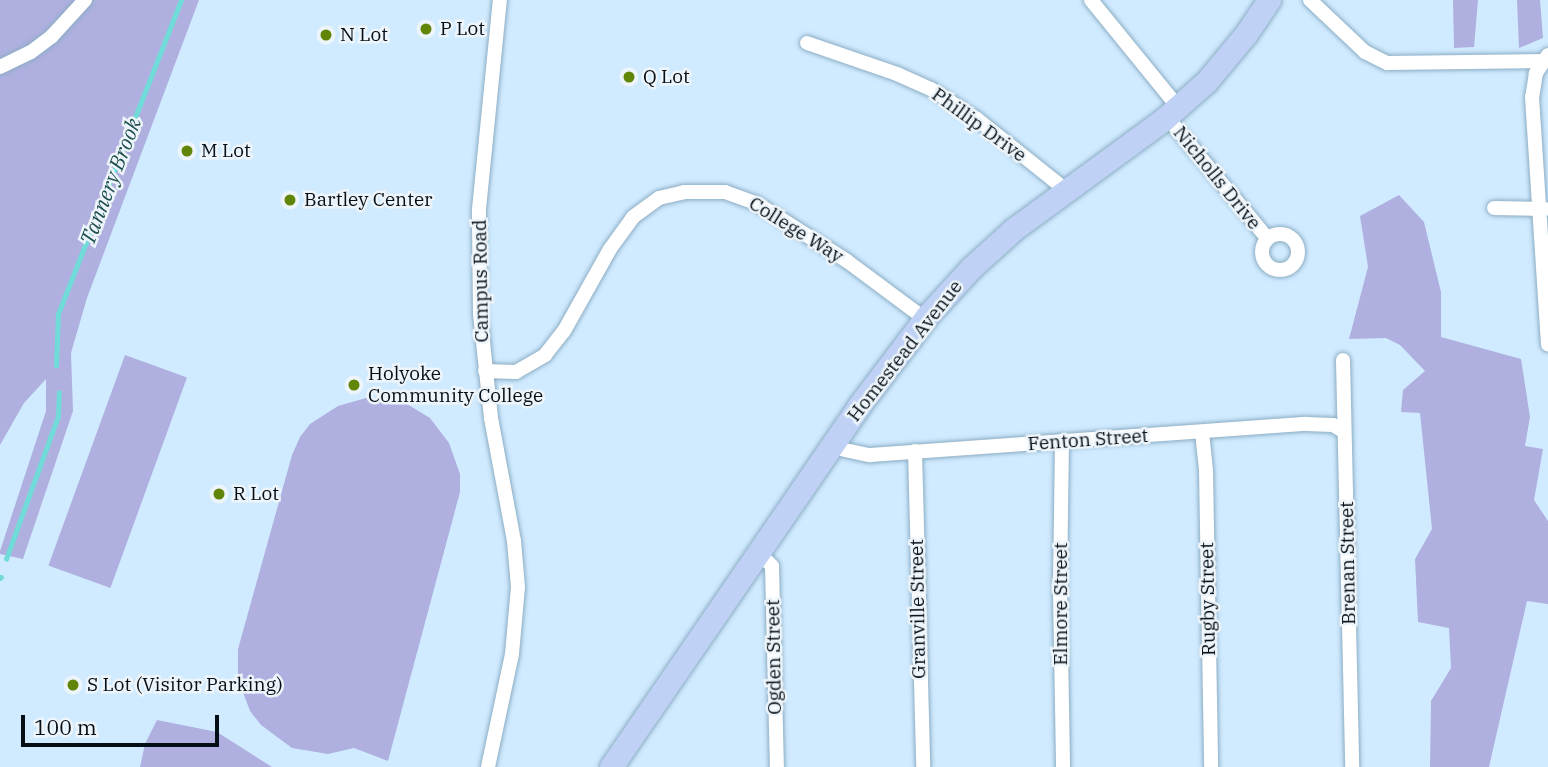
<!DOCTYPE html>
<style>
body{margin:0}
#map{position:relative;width:1548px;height:767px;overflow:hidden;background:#d0ebff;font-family:"IBM Plex Serif",serif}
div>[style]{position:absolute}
.green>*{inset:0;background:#afb0e0;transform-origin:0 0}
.stream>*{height:4.5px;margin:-2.25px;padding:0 2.25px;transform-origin:2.25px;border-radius:2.25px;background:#71dbd9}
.roads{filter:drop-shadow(0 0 2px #8cadc4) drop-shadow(0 0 2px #8cadc4)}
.minor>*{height:14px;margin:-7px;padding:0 7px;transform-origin:7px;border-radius:7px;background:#fff}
.minor>.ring{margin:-7px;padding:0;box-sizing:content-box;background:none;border:14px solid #fff;border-radius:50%}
.primary>*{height:23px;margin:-11.5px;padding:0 11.5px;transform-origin:11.5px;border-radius:11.5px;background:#bfd2f5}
.dots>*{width:19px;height:19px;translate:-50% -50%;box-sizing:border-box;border:4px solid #eef5fa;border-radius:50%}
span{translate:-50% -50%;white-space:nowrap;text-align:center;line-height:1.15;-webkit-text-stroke:5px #eef5fa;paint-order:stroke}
.poi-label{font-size:19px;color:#040e16}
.left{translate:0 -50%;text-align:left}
.street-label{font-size:19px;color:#040e16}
.water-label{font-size:21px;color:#1e4e4d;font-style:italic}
.scale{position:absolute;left:21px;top:715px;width:198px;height:32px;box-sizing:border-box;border:4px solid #040e16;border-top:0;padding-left:9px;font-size:21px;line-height:24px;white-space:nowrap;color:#040e16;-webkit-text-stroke:5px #eef5fa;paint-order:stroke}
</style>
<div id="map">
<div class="green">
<i style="clip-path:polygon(0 0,199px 0,87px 298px,71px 353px,73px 411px,23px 559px,0 554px,0 551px,46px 411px,46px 379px,24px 403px,0 445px)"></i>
<i style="clip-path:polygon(1453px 0,1478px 0,1474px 47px,1454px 48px)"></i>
<i style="clip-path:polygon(1517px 0,1540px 0,1543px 38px,1519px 48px)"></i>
<i style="clip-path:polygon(1399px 195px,1424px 222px,1441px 292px,1441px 337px,1521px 359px,1530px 417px,1525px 446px,1543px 449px,1534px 500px,1548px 521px,1548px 604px,1527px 601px,1489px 767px,1430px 767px,1431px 701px,1451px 668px,1449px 628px,1418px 622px,1415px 559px,1432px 529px,1420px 413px,1401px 412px,1403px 390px,1425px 371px,1400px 345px,1386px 338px,1349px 339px,1368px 267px,1360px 216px)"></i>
<i style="left:125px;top:355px;width:66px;height:224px;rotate:20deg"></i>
<i style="clip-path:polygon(366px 398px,402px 401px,430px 418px,449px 443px,460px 474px,460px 492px,388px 761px,354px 748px,328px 754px,292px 748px,261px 725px,250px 711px,238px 679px,238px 649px,292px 455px,300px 437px,310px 424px,338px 406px)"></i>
<i style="clip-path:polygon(157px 720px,217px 732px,272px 767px,140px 767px,145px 744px)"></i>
</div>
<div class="stream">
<i style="left:56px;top:366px;width:52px;rotate:-87.8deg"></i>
<i style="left:58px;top:314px;width:337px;rotate:-68.6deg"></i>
<i style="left:6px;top:559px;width:152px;rotate:-70deg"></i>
<i style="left:58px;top:416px;width:23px;rotate:-88deg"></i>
<i style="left:0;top:578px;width:1px;rotate:-45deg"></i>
</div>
<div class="roads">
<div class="minor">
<i style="left:1091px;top:0;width:138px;rotate:50.9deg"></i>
<i style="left:1310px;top:0;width:76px;rotate:43.4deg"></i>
<i style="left:1365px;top:52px;width:25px;rotate:27deg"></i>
<i style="left:1387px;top:63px;width:161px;rotate:-0.7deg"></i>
<i style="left:807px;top:43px;width:95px;rotate:19deg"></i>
<i style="left:897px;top:74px;width:37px;rotate:24deg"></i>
<i style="left:931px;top:89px;width:55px;rotate:33.1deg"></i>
<i style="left:977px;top:119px;width:114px;rotate:38.6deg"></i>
<i style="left:1548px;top:55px;width:22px;rotate:124deg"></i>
<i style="left:1536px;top:73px;width:24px;rotate:99deg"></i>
<i style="left:1532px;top:97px;width:248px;rotate:86.3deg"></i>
<i style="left:0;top:67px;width:34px;rotate:-26deg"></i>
<i style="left:31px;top:52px;width:26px;rotate:-37deg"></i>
<i style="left:52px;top:36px;width:49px;rotate:-47.5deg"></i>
<i style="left:1167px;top:117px;width:158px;rotate:50.4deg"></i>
<i style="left:1494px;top:208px;width:51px;rotate:1.1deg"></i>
<i class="ring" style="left:1262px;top:234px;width:22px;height:22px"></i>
<i style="left:1343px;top:360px;width:407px;rotate:88.7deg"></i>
<i style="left:485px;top:371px;width:31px;rotate:2deg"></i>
<i style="left:516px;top:372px;width:34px;rotate:-30deg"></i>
<i style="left:545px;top:355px;width:31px;rotate:-52deg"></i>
<i style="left:564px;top:331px;width:94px;rotate:-60.7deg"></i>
<i style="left:610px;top:249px;width:39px;rotate:-54deg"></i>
<i style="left:633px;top:217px;width:32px;rotate:-36deg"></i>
<i style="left:659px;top:198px;width:26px;rotate:-13deg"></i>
<i style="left:684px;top:192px;width:41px"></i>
<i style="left:725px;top:192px;width:33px;rotate:20deg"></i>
<i style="left:756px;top:203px;width:108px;rotate:32.5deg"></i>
<i style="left:847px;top:261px;width:97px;rotate:36.6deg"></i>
<i style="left:1202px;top:432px;width:39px;rotate:84deg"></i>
<i style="left:1206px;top:471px;width:296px;rotate:89deg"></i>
<i style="left:1062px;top:441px;width:150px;rotate:90.8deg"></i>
<i style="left:1060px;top:591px;width:176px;rotate:89deg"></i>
<i style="left:831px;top:447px;width:40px;rotate:12deg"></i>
<i style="left:870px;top:455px;width:437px;rotate:-4.1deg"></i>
<i style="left:1306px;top:424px;width:27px;rotate:2deg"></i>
<i style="left:1333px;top:425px;width:12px;rotate:31deg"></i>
<i style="left:915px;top:451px;width:316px;rotate:88.5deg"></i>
<i style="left:758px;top:552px;width:20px;rotate:45deg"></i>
<i style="left:772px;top:566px;width:201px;rotate:88.6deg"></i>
<i style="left:488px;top:767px;width:116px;rotate:-78deg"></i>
<i style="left:512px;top:654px;width:67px;rotate:-84.9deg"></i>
<i style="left:518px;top:587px;width:46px;rotate:-95deg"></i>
<i style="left:514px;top:541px;width:125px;rotate:-100.6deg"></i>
<i style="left:491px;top:418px;width:106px;rotate:-96deg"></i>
<i style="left:480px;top:313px;width:104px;rotate:-90.6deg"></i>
<i style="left:479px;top:209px;width:210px;rotate:-84.3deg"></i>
</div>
<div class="primary">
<i style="left:611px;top:767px;width:437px;rotate:-55.5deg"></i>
<i style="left:858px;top:407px;width:114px;rotate:-52.8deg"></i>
<i style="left:927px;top:316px;width:65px;rotate:-47.5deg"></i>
<i style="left:971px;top:268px;width:58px;rotate:-42.2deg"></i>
<i style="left:1014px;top:229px;width:185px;rotate:-36.2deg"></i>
<i style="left:1163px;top:120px;width:57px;rotate:-41.5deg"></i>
<i style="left:1206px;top:82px;width:62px;rotate:-50.2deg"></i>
<i style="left:1246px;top:34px;width:41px;rotate:-55.9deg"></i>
</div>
</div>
<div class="dots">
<i style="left:426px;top:29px;background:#608507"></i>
<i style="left:326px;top:35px;background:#608507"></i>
<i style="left:629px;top:77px;background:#608507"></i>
<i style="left:187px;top:151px;background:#608507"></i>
<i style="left:290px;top:200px;background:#608507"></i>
<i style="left:354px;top:385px;background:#608507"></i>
<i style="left:219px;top:494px;background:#608507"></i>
<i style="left:73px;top:685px;background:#608507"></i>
</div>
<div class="poi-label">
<span class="left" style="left:440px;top:29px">P Lot</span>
<span class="left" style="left:340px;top:35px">N Lot</span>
<span class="left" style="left:643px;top:77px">Q Lot</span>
<span class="left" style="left:201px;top:151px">M Lot</span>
<span class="left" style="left:304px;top:200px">Bartley Center</span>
<span class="left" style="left:368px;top:385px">Holyoke<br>Community College</span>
<span class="left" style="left:233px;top:494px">R Lot</span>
<span class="left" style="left:87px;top:685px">S Lot (Visitor Parking)</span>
</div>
<div class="street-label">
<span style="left:979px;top:125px;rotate:36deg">Phillip Drive</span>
<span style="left:1217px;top:178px;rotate:51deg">Nicholls Drive</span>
<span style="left:796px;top:230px;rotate:32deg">College Way</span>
<span style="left:481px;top:281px;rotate:-91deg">Campus Road</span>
<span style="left:905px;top:351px;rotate:-52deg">Homestead Avenue</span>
<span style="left:1088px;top:440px;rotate:-4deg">Fenton Street</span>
<span style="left:1348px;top:563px;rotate:-91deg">Brenan Street</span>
<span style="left:1208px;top:599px;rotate:-91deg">Rugby Street</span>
<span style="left:1061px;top:604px;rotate:-90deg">Elmore Street</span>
<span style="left:918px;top:609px;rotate:-91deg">Granville Street</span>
<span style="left:774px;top:657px;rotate:-91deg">Ogden Street</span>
</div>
<div class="water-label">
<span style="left:110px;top:181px;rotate:-69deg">Tannery Brook</span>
</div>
<div class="scale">100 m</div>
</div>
